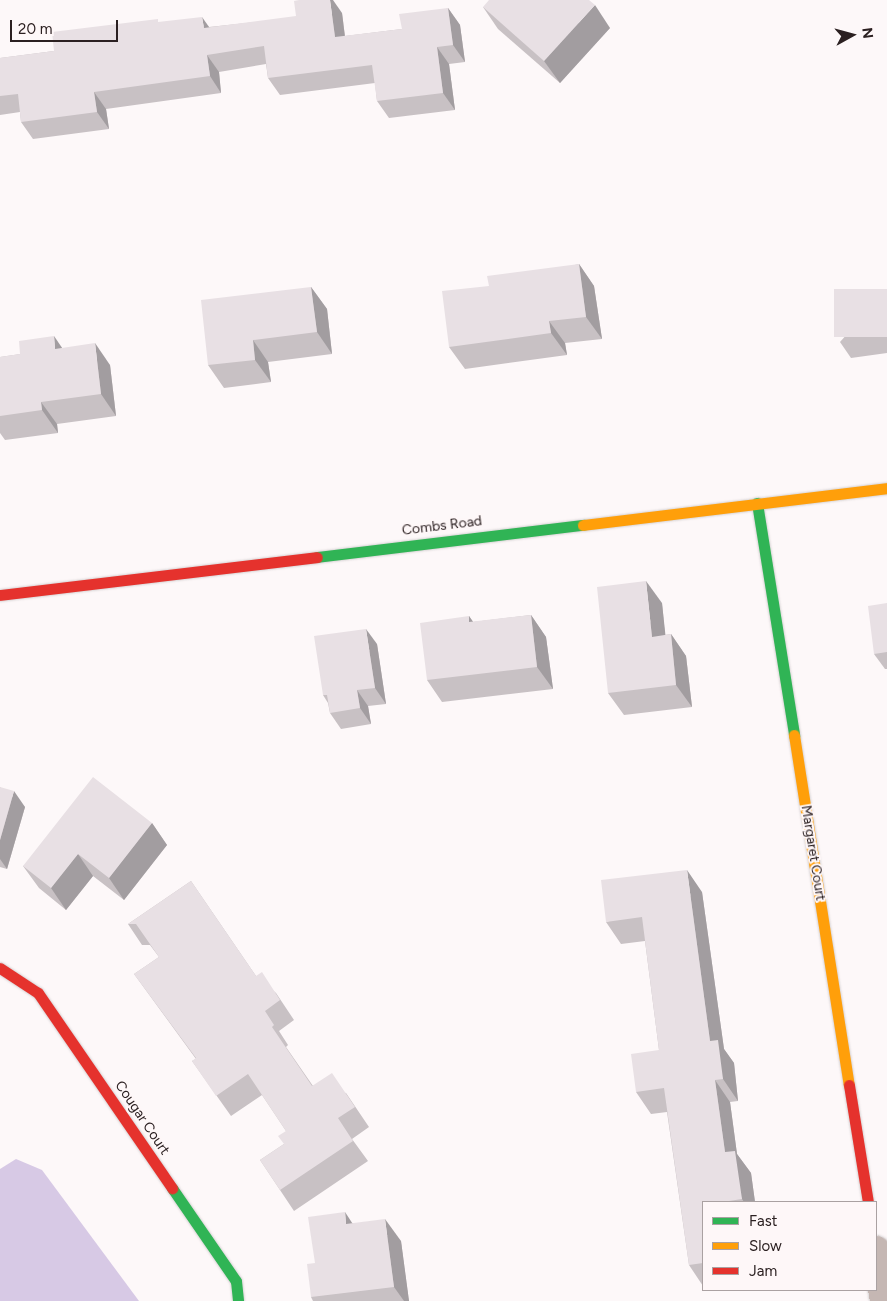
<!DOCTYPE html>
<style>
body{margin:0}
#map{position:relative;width:887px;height:1301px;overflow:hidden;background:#fdf8f9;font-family:Figtree,sans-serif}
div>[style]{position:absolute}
.water>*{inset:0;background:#d7c9e5}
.roads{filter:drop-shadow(0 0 1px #d6d2d3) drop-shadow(0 0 1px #d6d2d3)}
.street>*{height:28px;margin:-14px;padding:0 14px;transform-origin:14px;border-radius:14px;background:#c5b7b3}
.fast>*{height:11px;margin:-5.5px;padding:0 5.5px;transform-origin:5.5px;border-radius:5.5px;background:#30b455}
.slow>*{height:11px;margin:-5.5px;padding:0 5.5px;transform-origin:5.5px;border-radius:5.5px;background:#ff9f0a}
.jam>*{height:11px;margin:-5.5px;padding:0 5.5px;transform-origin:5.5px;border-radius:5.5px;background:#e5322d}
.wall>*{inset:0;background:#c8c1c4}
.shaded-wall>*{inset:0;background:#a29da0}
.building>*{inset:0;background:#e8e0e4;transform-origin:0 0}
span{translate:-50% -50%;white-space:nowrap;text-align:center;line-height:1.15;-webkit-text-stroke:4px #fef7f8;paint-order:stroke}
.street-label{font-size:14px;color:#2b2021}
.legend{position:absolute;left:702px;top:1201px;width:175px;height:90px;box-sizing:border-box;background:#fef7f8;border:1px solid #aaa1a2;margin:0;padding:6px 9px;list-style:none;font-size:15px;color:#2b2021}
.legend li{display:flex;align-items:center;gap:10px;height:25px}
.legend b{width:25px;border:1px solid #aaa1a2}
.north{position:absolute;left:827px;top:10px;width:50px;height:50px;-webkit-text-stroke:4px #fef7f8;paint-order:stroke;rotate:83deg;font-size:14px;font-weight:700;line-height:20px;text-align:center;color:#2b2021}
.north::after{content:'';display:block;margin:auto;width:18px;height:22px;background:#2b2021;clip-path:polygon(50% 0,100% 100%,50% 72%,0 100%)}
.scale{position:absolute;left:10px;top:20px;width:108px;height:22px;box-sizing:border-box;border:2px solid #2b2021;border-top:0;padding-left:6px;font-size:15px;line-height:18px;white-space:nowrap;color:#2b2021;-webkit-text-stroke:4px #fef7f8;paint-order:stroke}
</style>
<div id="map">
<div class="water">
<i style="clip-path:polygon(16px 1159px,42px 1170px,139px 1301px,0 1301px,0 1169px)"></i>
</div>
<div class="roads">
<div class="street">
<i style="left:876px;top:1250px;width:52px;rotate:81.1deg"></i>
</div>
<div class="fast">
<i style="left:757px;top:503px;width:235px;rotate:80.9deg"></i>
<i style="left:317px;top:557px;width:268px;rotate:-6.9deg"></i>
<i style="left:172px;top:1188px;width:113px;rotate:55.5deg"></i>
<i style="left:236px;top:1281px;width:20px;rotate:84deg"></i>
</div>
<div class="slow">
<i style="left:583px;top:525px;width:306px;rotate:-6.9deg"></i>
<i style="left:794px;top:735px;width:354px;rotate:81.1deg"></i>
</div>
<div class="jam">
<i style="left:0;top:595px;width:319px;rotate:-6.8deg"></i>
<i style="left:0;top:968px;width:45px;rotate:33.3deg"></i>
<i style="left:38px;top:993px;width:237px;rotate:55.5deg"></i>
<i style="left:849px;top:1085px;width:119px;rotate:80.8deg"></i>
</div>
</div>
<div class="wall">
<i style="clip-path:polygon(483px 7px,610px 28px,560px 83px,498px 29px)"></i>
<i style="clip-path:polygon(448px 8px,460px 25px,465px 62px,449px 64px,455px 110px,389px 118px,377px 101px,375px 83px,280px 95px,268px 78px,266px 64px,219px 72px,221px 93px,106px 109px,109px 129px,33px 139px,21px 122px,20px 112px,0 115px,0 58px,54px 51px,160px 22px,209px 27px,342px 13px,345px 36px,402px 29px)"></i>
<i style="clip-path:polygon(579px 264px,594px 286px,602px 339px,565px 343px,567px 355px,465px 369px,449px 347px,489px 286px)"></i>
<i style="clip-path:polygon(311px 287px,327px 309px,332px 354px,268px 362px,271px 382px,224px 388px,208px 365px)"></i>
<i style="clip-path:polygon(887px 289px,887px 353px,851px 358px,840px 342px)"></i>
<i style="clip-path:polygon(62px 348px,110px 365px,116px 416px,57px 424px,58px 433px,5px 440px,0 433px,0 357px)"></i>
<i style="clip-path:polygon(662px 603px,665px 635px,671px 634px,686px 656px,692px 707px,624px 715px,608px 693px)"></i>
<i style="clip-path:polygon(887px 603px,887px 669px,885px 669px,874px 654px)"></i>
<i style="clip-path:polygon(531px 615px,546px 637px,553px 689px,442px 702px,427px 680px,469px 616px,473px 622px)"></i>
<i style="clip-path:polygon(377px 644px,386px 704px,368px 706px,371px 724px,341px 729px,330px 713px,328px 703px,323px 695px)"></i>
<i style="clip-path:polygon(0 787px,25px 807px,7px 869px,0 867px)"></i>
<i style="clip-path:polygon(152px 823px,167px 845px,124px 900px,93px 876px,66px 910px,39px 888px,23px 866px)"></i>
<i style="clip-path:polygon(191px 881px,256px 976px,276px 993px,294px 1020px,279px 1031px,288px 1045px,286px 1047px,313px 1086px,346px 1093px,369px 1127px,352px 1139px,368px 1161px,294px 1211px,260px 1160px,284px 1144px,286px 1131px,262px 1095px,231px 1116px,192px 1061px,196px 1059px,134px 974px,159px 957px,150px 945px,142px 945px,128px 924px)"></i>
<i style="clip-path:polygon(702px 892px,724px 1049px,734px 1063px,738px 1101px,730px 1102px,737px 1154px,751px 1173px,755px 1202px,703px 1202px,703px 1286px,689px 1265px,667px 1112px,651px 1114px,636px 1092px,659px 1050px,645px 941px,621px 944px,606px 922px)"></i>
<i style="clip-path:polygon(352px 1223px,401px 1241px,409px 1301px,313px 1301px,311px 1297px,315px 1263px)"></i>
</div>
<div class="shaded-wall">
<i style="clip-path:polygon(330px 0,333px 0,342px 13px,347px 54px,335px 37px)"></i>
<i style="clip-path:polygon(595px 5px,610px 28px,560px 83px,544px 61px)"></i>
<i style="clip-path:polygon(448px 8px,460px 25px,465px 62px,453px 45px)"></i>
<i style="clip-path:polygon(202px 17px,214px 34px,204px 28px)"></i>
<i style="clip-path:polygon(437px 47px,449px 64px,455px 110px,443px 93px)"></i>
<i style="clip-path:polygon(207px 55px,219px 72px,221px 93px,210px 76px)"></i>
<i style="clip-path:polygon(94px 92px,106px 109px,109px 129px,97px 112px)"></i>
<i style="clip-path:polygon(579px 264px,594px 286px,602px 339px,586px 317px)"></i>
<i style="clip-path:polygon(311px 287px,327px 309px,332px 354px,317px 332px)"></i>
<i style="clip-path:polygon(549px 321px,565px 343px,567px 355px,551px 333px)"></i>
<i style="clip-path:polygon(54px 336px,69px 358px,55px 349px)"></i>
<i style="clip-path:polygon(253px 340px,268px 362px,271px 382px,255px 360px)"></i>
<i style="clip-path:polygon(95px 343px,110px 365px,116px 416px,101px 394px)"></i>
<i style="clip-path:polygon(41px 402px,57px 424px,58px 433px,42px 410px)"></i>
<i style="clip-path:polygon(646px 581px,662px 603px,668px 659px,652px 637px)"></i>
<i style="clip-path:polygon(531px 615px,546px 637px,553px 689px,537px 667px)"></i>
<i style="clip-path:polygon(469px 616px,485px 639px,469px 622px)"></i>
<i style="clip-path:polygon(366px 629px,377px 644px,386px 704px,375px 688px)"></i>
<i style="clip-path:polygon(671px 634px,686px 656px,692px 707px,676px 685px)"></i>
<i style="clip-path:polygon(357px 690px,368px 706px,371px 724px,360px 708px)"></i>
<i style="clip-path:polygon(14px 791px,25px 807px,7px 869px,0 859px,0 840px)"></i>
<i style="clip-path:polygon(152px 823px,167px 845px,124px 900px,109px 878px)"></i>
<i style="clip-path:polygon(78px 854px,93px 876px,66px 910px,51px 888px)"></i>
<i style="clip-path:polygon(687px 870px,702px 892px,724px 1049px,734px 1063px,738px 1101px,723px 1079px,710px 1041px)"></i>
<i style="clip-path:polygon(715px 1080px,730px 1102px,737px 1154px,751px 1173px,755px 1202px,744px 1202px,742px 1199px,725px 1152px)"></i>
<i style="clip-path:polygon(345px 1212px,360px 1235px,346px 1224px)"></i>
<i style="clip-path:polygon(385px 1219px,401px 1241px,409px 1301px,404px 1301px,394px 1287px)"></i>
</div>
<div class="building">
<i style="clip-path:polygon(299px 0,330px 0,335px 37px,402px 29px,399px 14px,448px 8px,453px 45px,437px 47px,443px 93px,377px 101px,372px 65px,268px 78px,264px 46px,207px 55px,210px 76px,94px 92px,97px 112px,21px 122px,18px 94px,0 96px,0 58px,54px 51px,52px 32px,158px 19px,158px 22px,202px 17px,204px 28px,296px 16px,294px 1px)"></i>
<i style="clip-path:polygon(489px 0,589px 0,595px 5px,544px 61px,483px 7px)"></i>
<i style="clip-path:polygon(579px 264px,586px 317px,549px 321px,551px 333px,449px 347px,442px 291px,489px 286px,487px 276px)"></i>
<i style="clip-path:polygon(311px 287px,317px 332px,253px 340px,255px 360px,208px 365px,201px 300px)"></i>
<i style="left:887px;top:289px;width:48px;height:53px;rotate:90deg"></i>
<i style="clip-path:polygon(54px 336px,55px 349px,95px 343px,101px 394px,41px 402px,42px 410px,0 416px,0 357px,20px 354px,19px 341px)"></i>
<i style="clip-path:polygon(646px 581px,652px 637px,671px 634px,676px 685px,608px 693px,597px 587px)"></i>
<i style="clip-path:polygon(887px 603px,887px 652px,874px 654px,868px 606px)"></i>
<i style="clip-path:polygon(531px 615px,537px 667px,427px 680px,420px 623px,469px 616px,469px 622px)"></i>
<i style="clip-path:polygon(366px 629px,375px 688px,357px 690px,360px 708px,330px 713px,327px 695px,323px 695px,314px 636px)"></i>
<i style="clip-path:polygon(93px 777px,152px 823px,109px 878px,78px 854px,51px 888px,23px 866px)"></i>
<i style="clip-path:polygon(0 787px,14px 791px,0 840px)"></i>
<i style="clip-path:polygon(687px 870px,710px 1041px,718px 1040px,723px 1079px,715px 1080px,725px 1152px,735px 1151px,742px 1199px,729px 1201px,730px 1202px,703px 1202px,703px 1263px,689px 1265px,664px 1088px,636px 1092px,631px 1054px,659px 1050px,642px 917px,606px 922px,601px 880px)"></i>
<i style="clip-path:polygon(191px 881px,256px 976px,262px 972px,280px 1000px,265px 1011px,274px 1025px,272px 1027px,312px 1086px,332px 1073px,355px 1107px,338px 1118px,353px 1141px,280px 1190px,260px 1160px,284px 1144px,278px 1136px,286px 1131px,248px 1074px,216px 1096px,192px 1061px,196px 1058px,134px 974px,159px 957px,136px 924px,128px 924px)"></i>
<i style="clip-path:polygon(345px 1212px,346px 1224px,385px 1219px,394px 1287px,311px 1297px,307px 1264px,315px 1263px,308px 1217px)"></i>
</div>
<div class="street-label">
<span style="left:442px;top:526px;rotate:-7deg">Combs Road</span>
<span style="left:813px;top:853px;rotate:81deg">Margaret Court</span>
<span style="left:142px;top:1118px;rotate:56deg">Cougar Court</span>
</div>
<ul class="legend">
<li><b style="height:6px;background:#30b455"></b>Fast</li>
<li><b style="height:6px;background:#ff9f0a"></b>Slow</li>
<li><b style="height:6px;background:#e5322d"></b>Jam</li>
</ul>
<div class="north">N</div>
<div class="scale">20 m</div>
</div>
